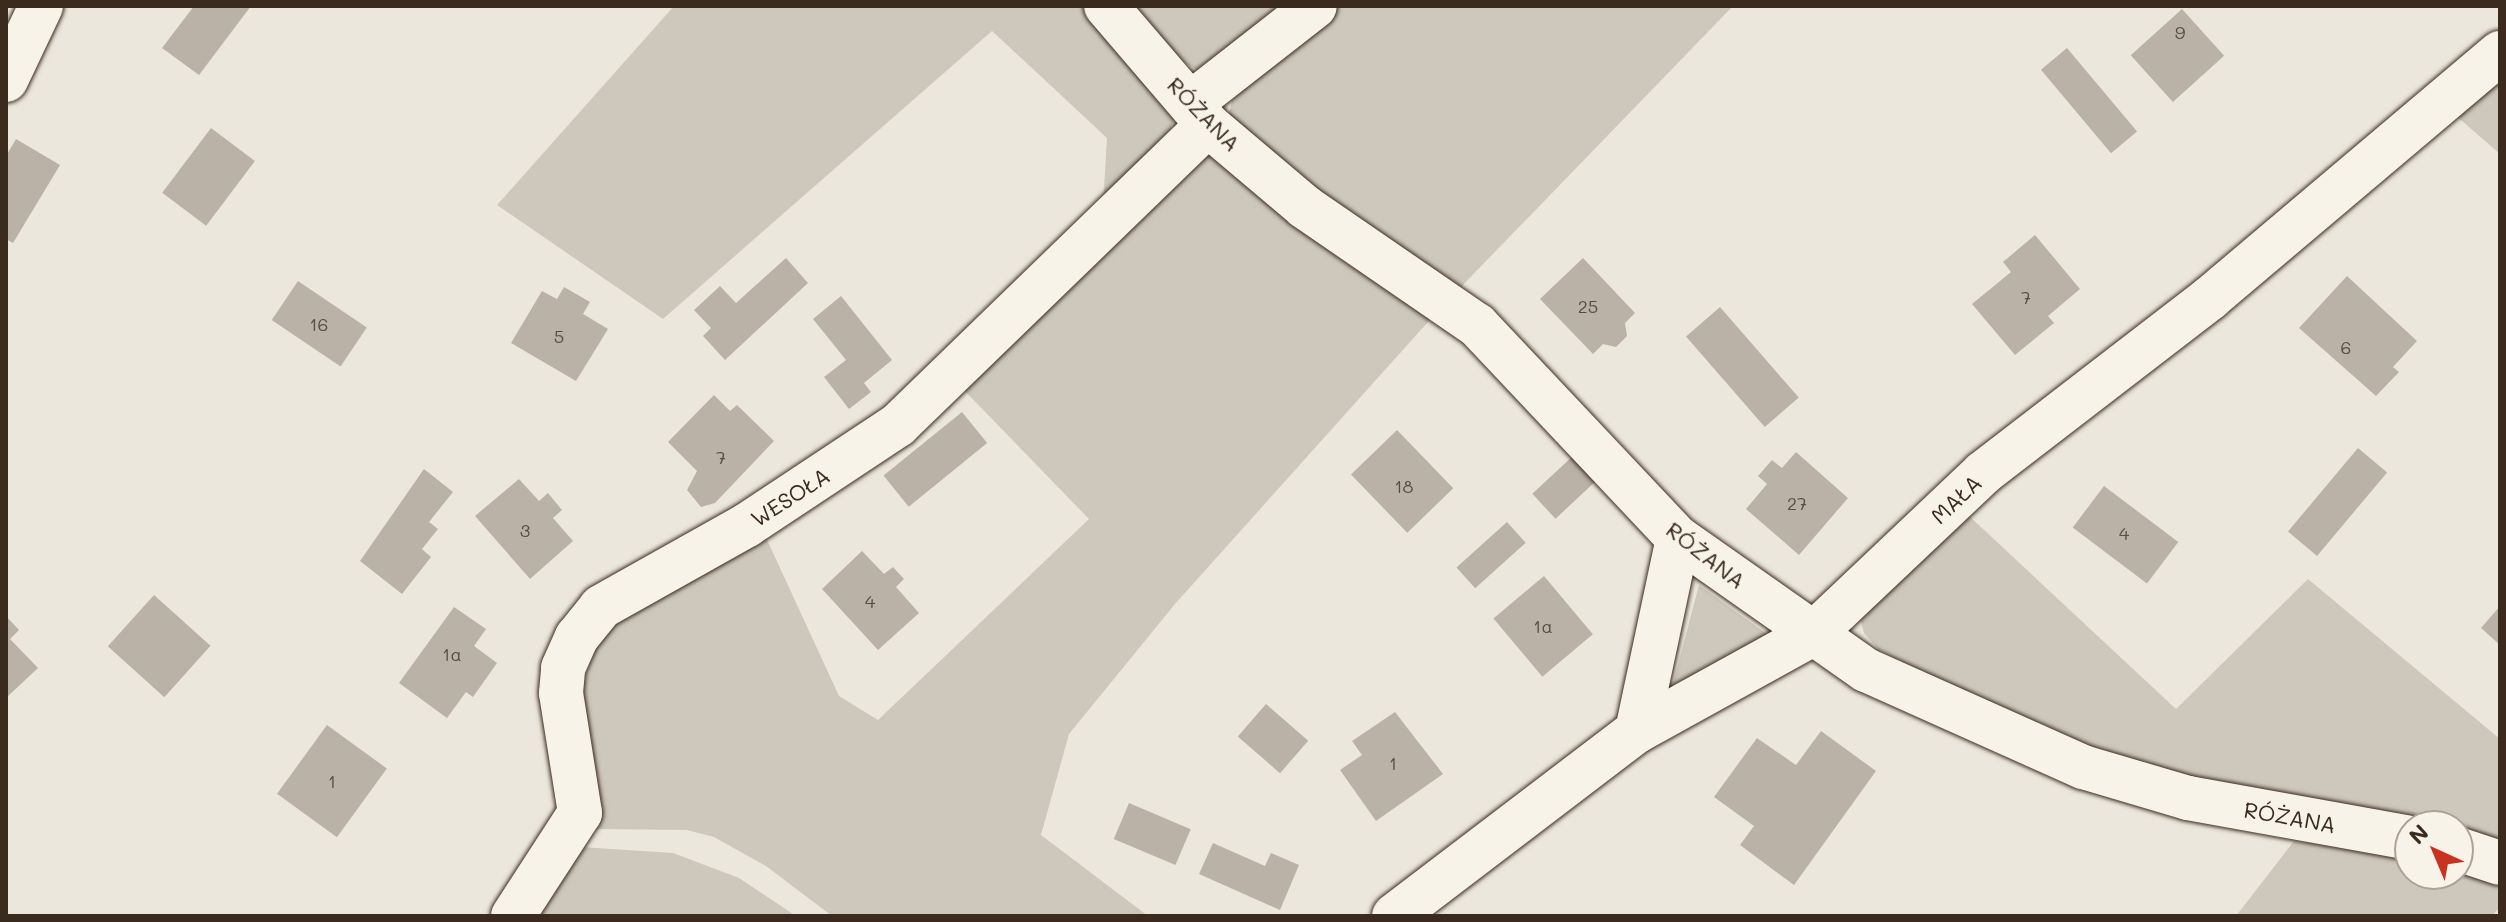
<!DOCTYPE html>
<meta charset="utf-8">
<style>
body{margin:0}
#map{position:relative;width:2506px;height:922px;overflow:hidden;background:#ece7dc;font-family:Mali,sans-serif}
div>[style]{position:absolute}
.green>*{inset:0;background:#cec8bc}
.building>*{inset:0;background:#bab2a7;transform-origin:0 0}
.roads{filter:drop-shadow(0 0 2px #3b2a1e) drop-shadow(0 0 2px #3b2a1e)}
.street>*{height:44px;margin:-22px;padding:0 22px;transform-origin:22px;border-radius:22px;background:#f7f3e8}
span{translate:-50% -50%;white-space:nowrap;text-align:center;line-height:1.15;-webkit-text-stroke:8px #f7f3e8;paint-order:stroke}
.number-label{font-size:18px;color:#5b4c40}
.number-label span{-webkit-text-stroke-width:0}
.street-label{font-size:22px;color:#3b2a1e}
.frame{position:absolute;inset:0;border:8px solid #3b2a1e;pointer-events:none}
.north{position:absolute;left:2394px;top:810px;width:80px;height:80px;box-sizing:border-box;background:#f7f3e8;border:2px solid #aca397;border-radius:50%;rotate:316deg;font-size:22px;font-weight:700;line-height:32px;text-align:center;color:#3b2a1e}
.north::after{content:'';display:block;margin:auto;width:28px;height:36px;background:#c8321e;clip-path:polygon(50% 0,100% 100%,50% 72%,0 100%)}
</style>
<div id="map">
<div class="green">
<i style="clip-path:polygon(674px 6px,1086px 6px,1175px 115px,1166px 142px,1103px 206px,1107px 138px,992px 31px,663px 319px,497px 205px)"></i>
<i style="clip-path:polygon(1130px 6px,1298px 6px,1201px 72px,1182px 61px)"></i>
<i style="clip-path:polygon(1338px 6px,1733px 6px,1460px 288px,1391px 250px,1240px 130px,1229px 114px,1232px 100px)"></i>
<i style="clip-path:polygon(2500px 72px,2500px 154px,2454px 114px)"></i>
<i style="clip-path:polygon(1201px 145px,1436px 313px,1175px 604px,1069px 734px,1041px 835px,1148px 916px,832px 916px,766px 866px,714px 837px,687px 830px,593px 829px,579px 702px,593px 648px,612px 618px,763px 531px,839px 696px,878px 720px,1089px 519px,957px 383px)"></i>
<i style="clip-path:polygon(1967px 514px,2176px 709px,2308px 579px,2500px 739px,2500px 849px,2458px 835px,2458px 826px,2410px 826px,2144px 770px,1999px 710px,1879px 650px,1864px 633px,1859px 614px)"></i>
<i style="clip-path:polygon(1699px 585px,1778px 642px,1673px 684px)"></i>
<i style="clip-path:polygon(2294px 841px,2410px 856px,2410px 874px,2458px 874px,2458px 865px,2500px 878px,2500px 907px,2492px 916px,2236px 916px)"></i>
<i style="clip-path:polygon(581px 847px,673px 853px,739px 878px,796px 916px,537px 916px)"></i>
</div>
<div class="building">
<i style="clip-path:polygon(194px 6px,251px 6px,199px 75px,162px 48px)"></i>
<i style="left:2182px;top:9px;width:63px;height:69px;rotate:48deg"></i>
<i style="left:2067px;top:48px;width:109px;height:34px;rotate:50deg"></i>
<i style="left:211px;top:128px;width:55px;height:81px;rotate:37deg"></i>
<i style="clip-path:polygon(16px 139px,60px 165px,13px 243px,6px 239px,6px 156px)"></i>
<i style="clip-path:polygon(2035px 235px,2080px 289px,2048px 316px,2054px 323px,2015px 355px,1972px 304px,2011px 272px,2003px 262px)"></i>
<i style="clip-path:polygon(786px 258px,808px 283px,725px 360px,703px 336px,711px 328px,694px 310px,720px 286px,736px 303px)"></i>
<i style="clip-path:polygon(1583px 258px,1635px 313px,1625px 323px,1627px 336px,1616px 347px,1603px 344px,1593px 354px,1540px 299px)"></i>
<i style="clip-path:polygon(2347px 276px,2417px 341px,2393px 367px,2399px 372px,2376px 396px,2299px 328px)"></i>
<i style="left:298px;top:281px;width:83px;height:47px;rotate:34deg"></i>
<i style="clip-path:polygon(564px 287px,590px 302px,583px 314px,608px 329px,576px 381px,511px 343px,542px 291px,557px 299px)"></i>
<i style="clip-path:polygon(841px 296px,892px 360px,864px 383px,871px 392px,849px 409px,824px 377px,846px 360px,813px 319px)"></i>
<i style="left:1720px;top:307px;width:120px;height:45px;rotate:49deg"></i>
<i style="clip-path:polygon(714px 395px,730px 411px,737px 405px,774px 441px,715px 503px,701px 507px,687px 490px,697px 471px,668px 442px)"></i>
<i style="left:962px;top:412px;width:40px;height:101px;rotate:51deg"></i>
<i style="left:1397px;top:430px;width:81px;height:64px;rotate:46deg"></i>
<i style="left:2358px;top:448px;width:38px;height:109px;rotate:40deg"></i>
<i style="clip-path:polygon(1796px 452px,1848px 498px,1799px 555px,1746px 509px,1767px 484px,1758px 476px,1772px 460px,1782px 468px)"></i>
<i style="left:1574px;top:455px;width:34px;height:57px;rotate:47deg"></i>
<i style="clip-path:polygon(424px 469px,453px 492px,429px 522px,438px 529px,422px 549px,431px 557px,402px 594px,360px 561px)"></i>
<i style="clip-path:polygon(519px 479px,539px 501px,548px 493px,562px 510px,553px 518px,573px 541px,530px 579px,475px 516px)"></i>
<i style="left:2104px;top:486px;width:93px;height:52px;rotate:37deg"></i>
<i style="left:1507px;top:522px;width:28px;height:68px;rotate:48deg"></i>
<i style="clip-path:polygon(862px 551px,884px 574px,893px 567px,904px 579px,896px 587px,919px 613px,878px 650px,822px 589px)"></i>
<i style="left:1544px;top:576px;width:76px;height:66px;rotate:50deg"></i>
<i style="left:154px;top:595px;width:76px;height:69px;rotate:42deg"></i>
<i style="clip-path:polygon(2500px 606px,2500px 645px,2481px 628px)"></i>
<i style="clip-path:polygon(454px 607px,486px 629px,474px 646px,497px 663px,473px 697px,466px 692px,447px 718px,399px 683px)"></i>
<i style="clip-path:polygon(6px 616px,19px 630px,10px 639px,38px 668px,6px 698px)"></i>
<i style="left:1266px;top:704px;width:56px;height:43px;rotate:41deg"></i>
<i style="clip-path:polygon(1395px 712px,1443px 774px,1376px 821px,1340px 770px,1362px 755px,1352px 741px)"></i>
<i style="left:327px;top:725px;width:74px;height:85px;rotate:36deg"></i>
<i style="clip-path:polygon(1821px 731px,1876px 771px,1794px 885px,1740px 845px,1754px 826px,1714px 797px,1757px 738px,1796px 765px)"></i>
<i style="left:1129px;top:803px;width:67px;height:39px;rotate:23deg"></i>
<i style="clip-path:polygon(1213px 843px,1265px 866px,1271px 853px,1299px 865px,1280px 910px,1199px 874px)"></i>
</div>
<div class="roads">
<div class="street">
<i style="left:1106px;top:6px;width:157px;rotate:49.4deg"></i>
<i style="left:1208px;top:125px;width:127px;rotate:40.2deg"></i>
<i style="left:1305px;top:207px;width:209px;rotate:34.5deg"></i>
<i style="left:1477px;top:325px;width:293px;rotate:46.7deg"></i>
<i style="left:1678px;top:538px;width:230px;rotate:35.1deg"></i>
<i style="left:1866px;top:670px;width:238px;rotate:24.1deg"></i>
<i style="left:2083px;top:767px;width:109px;rotate:16.4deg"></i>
<i style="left:2188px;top:798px;width:226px;rotate:10.2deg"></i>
<i style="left:6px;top:80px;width:82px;rotate:-64.7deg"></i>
<i style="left:1191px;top:103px;width:157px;rotate:-38deg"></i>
<i style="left:1637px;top:731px;width:197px;rotate:-78deg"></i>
<i style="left:2458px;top:849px;width:44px;rotate:18.4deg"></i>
<i style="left:513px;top:916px;width:123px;rotate:-57deg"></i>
<i style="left:580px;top:813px;width:121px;rotate:-99deg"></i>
<i style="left:561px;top:693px;width:25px;rotate:-85deg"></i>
<i style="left:563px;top:668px;width:34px;rotate:-66deg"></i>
<i style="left:577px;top:637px;width:38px;rotate:-51deg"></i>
<i style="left:601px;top:607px;width:167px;rotate:-29.3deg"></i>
<i style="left:747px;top:525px;width:181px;rotate:-33.5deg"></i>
<i style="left:898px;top:425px;width:431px;rotate:-44.1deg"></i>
<i style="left:1394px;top:916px;width:305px;rotate:-37.3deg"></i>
<i style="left:1637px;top:731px;width:201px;rotate:-28.9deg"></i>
<i style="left:1813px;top:634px;width:234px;rotate:-43.4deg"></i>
<i style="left:1983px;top:473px;width:287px;rotate:-37.6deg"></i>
<i style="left:2210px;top:298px;width:380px;rotate:-40.2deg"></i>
</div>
</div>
<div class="number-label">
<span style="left:2180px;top:32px">9</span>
<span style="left:2026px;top:297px">7</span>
<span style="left:1588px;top:306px">25</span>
<span style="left:319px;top:324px">16</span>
<span style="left:559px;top:336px">5</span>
<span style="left:2346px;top:347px">6</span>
<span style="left:721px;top:457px">7</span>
<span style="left:1404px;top:486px">18</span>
<span style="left:1797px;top:503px">27</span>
<span style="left:525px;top:530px">3</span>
<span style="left:2124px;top:533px">4</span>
<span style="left:870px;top:601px">4</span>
<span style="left:1543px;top:626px">1a</span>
<span style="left:452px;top:654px">1a</span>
<span style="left:1393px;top:763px">1</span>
<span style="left:332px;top:781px">1</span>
</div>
<div class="street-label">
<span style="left:1204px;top:114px;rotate:46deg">RÓŻANA</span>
<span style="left:790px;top:497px;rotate:-33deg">WESOŁA</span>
<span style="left:1956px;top:499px;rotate:-43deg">MAŁA</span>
<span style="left:1706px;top:555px;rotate:38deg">RÓŻANA</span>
<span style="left:2290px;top:817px;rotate:10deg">RÓŻANA</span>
</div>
<div class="frame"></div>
<div class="north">N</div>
</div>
